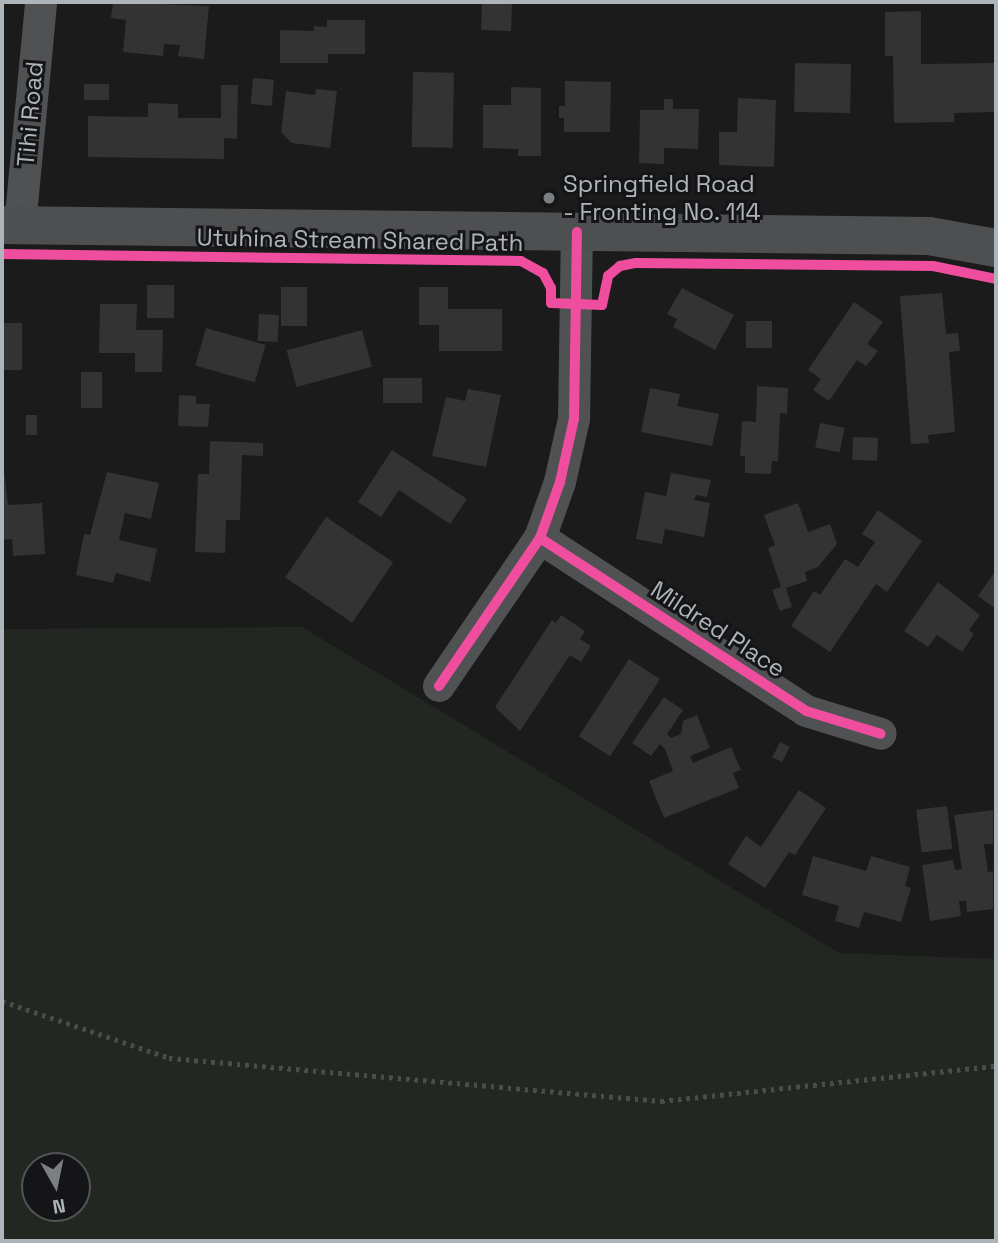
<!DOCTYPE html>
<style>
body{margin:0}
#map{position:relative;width:998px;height:1243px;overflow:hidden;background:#1b1b1b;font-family:"Space Grotesk",sans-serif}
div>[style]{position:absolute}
.green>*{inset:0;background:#222821}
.building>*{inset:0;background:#333;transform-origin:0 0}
.path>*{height:4.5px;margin-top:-2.25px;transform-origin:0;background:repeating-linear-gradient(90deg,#4b4c4e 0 3.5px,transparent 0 8.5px)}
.street>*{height:32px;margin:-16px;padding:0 16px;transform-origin:16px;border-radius:16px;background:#4f5153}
.secondary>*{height:38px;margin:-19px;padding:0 19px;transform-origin:19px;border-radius:19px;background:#4e4f51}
.cycleway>*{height:10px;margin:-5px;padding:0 5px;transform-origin:5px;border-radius:5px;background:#ef4d9e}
.dots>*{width:19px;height:19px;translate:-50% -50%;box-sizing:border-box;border:4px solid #151517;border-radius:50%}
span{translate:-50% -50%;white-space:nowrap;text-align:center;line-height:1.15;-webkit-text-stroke:6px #151517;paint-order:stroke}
.street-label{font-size:24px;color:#adb5ba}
.poi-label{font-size:24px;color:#adb5ba}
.left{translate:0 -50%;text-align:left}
.frame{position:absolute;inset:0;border:4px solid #adb5ba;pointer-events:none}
.north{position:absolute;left:21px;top:1152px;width:70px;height:70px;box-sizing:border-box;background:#151517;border:2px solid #525558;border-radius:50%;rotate:171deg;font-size:19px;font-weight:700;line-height:28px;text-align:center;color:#adb5ba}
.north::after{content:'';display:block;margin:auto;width:24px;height:32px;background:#7a7f82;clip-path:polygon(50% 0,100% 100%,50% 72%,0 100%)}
</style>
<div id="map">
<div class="green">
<i style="clip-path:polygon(evenodd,302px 627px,839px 953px,996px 959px,996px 1241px,2px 1241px,2px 629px,302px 627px,35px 1166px,77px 1166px,77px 1208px,35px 1208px,35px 1166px)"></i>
</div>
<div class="building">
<i style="clip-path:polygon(113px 2px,209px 6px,204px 59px,178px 56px,180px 45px,164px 44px,163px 56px,123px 52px,126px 20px,111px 18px)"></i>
<i style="left:482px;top:3px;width:30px;height:27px;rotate:2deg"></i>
<i style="clip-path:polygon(921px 11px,921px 64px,995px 63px,996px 112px,954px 113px,954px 122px,894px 123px,893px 56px,885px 56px,885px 12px)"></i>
<i style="clip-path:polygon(327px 20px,365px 20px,365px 54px,328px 54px,328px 63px,280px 63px,280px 30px,314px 31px,314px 26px,327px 27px)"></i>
<i style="left:795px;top:63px;width:56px;height:49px;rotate:1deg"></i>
<i style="left:413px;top:72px;width:41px;height:75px;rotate:1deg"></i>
<i style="left:253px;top:78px;width:21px;height:26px;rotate:5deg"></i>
<i style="clip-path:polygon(565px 81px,611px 82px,610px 132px,564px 132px,564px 118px,559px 118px,559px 106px,565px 106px)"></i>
<i style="left:109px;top:84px;width:16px;height:25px;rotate:90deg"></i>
<i style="clip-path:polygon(221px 85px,238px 85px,237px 139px,224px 138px,224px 159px,88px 157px,88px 116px,148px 117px,148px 103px,178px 104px,178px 118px,221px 118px)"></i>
<i style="clip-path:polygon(511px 87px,541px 88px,541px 156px,518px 156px,518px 149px,483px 148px,483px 105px,511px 105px)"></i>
<i style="clip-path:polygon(316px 89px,337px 91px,330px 148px,292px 143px,281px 132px,286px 91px,315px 95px)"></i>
<i style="clip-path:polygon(738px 98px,776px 100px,774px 167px,719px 165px,719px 132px,737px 132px)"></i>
<i style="clip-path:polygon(664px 99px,673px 99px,673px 109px,699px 109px,698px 149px,664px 148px,664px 164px,639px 163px,640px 110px,664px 110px)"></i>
<i style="left:147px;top:285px;width:27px;height:33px"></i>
<i style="left:307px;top:287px;width:39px;height:26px;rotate:90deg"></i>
<i style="clip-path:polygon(419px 287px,448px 287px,448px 309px,502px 309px,502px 351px,439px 351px,439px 325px,419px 325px)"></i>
<i style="clip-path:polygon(682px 288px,734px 315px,715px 350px,673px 327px,677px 319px,667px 314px)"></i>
<i style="clip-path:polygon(942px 293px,946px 334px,958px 333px,960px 351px,949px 352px,955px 432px,928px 435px,929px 443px,911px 444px,900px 296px)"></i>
<i style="clip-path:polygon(854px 302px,883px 322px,867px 344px,878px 351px,866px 366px,857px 360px,829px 401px,813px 390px,821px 379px,808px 370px)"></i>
<i style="clip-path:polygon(100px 304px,137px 304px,136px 330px,163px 330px,162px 372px,135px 372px,135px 353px,99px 353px)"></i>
<i style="left:259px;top:314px;width:20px;height:27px;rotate:3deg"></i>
<i style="left:746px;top:321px;width:26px;height:27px"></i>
<i style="left:2px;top:323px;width:20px;height:47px"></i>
<i style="left:206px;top:328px;width:62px;height:39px;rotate:16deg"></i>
<i style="left:362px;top:330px;width:38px;height:78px;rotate:75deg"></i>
<i style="left:81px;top:372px;width:21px;height:36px"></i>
<i style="left:422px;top:378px;width:25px;height:39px;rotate:90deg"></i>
<i style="clip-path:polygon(757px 386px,788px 388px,787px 414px,780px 413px,778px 461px,772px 461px,771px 474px,745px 473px,745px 456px,740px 456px,742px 421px,756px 422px)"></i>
<i style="clip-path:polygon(650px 388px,680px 394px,677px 406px,719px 414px,712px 446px,641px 432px)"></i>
<i style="clip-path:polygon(468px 389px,501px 395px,486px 467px,432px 456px,446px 397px,465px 401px)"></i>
<i style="clip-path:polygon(179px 395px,196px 396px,196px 404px,210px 404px,208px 427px,178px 426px)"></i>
<i style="left:26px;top:415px;width:11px;height:20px"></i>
<i style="left:820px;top:423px;width:25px;height:25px;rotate:11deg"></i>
<i style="left:853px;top:437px;width:25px;height:23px;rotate:2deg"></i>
<i style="clip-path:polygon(210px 441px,263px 443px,263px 456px,242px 455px,240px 520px,226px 520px,225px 553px,195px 552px,198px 474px,209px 474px)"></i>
<i style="clip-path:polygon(392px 450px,467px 499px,450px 524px,399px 490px,381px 517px,358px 502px)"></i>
<i style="clip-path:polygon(2px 453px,8px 505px,42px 503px,45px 554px,13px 556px,12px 539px,2px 540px)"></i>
<i style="clip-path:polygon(107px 472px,159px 483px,151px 519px,125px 513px,119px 540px,157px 549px,150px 582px,116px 573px,113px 583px,76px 575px,84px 534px,90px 535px)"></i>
<i style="clip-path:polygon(671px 473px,711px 480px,707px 497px,696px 495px,694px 500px,710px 503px,704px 537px,665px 529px,662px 544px,636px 539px,645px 492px,666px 496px)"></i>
<i style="clip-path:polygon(798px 503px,808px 532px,830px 524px,837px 544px,818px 567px,805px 572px,807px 581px,786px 588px,792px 607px,780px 611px,772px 590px,781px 587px,768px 548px,775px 545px,764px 515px)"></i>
<i style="clip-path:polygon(878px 510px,922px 541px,887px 592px,876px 584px,830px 652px,791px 626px,814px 591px,820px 595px,845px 559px,858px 567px,875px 542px,862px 534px)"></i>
<i style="left:326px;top:517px;width:81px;height:73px;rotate:34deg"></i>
<i style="clip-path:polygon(996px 570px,996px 609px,978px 596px)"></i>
<i style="clip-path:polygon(938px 582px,980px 615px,969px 630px,974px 634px,962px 652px,937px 635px,928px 647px,904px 631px)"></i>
<i style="clip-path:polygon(561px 615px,585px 631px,580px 639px,591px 646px,581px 662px,570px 655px,520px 731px,495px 707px,552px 620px,556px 623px)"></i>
<i style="left:629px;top:659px;width:37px;height:92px;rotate:33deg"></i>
<i style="clip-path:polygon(664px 697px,683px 710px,667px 734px,671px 738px,681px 734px,683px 721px,697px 715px,710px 748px,690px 756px,693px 763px,731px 747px,741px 770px,733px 773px,739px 788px,664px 818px,649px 781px,673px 771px,665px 749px,660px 744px,651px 756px,632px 743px)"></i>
<i style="left:780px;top:742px;width:11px;height:17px;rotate:27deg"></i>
<i style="clip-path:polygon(799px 790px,826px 808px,795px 855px,789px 852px,765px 888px,728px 864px,746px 836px,761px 847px)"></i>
<i style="left:947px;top:806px;width:43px;height:31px;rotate:83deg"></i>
<i style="clip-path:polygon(993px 810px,993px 844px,984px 844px,988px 872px,993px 871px,993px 909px,967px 912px,966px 901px,959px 901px,961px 916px,930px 921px,922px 865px,953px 860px,955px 870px,962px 869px,954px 815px)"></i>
<i style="clip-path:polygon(813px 856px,866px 871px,871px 856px,910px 867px,905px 886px,911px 888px,901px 922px,864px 912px,859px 928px,835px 921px,839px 906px,802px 895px)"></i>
</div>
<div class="path">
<i style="left:2px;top:1001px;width:176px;rotate:18.8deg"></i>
<i style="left:169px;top:1058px;width:494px;rotate:5deg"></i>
<i style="left:661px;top:1101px;width:337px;rotate:-6deg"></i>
</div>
<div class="street">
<i style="left:20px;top:226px;width:225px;rotate:-84.6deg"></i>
<i style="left:540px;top:538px;width:317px;rotate:33deg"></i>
<i style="left:806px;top:711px;width:78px;rotate:17deg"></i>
<i style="left:439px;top:686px;width:179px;rotate:-55.7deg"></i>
<i style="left:540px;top:538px;width:59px;rotate:-70.3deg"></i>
<i style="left:560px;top:482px;width:65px;rotate:-77.5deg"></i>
<i style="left:574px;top:419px;width:187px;rotate:-89.1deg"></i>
</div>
<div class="secondary">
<i style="left:2px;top:225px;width:927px;rotate:0.68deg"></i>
<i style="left:929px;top:236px;width:68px;rotate:10.2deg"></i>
</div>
<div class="cycleway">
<i style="left:2px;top:254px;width:519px;rotate:0.77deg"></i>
<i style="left:521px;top:261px;width:25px;rotate:29deg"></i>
<i style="left:543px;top:273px;width:17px;rotate:62deg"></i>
<i style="left:551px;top:288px;width:15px;rotate:90deg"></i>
<i style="left:551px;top:303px;width:51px;rotate:2.2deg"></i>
<i style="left:602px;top:305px;width:30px;rotate:-78deg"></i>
<i style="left:608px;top:276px;width:16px;rotate:-40deg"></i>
<i style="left:620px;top:266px;width:16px;rotate:-11deg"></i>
<i style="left:636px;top:263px;width:297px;rotate:0.6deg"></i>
<i style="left:933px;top:266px;width:64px;rotate:11.7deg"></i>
<i style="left:540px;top:538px;width:317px;rotate:33deg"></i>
<i style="left:806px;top:711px;width:78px;rotate:17deg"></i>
<i style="left:439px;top:686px;width:179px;rotate:-55.7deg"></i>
<i style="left:540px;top:538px;width:59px;rotate:-70.3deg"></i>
<i style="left:560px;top:482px;width:65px;rotate:-77.5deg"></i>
<i style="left:574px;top:419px;width:187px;rotate:-89.1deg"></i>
</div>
<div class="dots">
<i style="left:549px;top:198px;background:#7a7f82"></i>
</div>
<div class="street-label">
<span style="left:30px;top:114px;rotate:-85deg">Tihi Road</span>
<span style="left:360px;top:240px;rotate:1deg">Utuhina Stream Shared Path</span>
<span style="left:718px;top:629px;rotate:33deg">Mildred Place</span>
</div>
<div class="poi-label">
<span class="left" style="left:563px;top:198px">Springfield Road<br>- Fronting No. 114</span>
</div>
<div class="frame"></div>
<div class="north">N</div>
</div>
